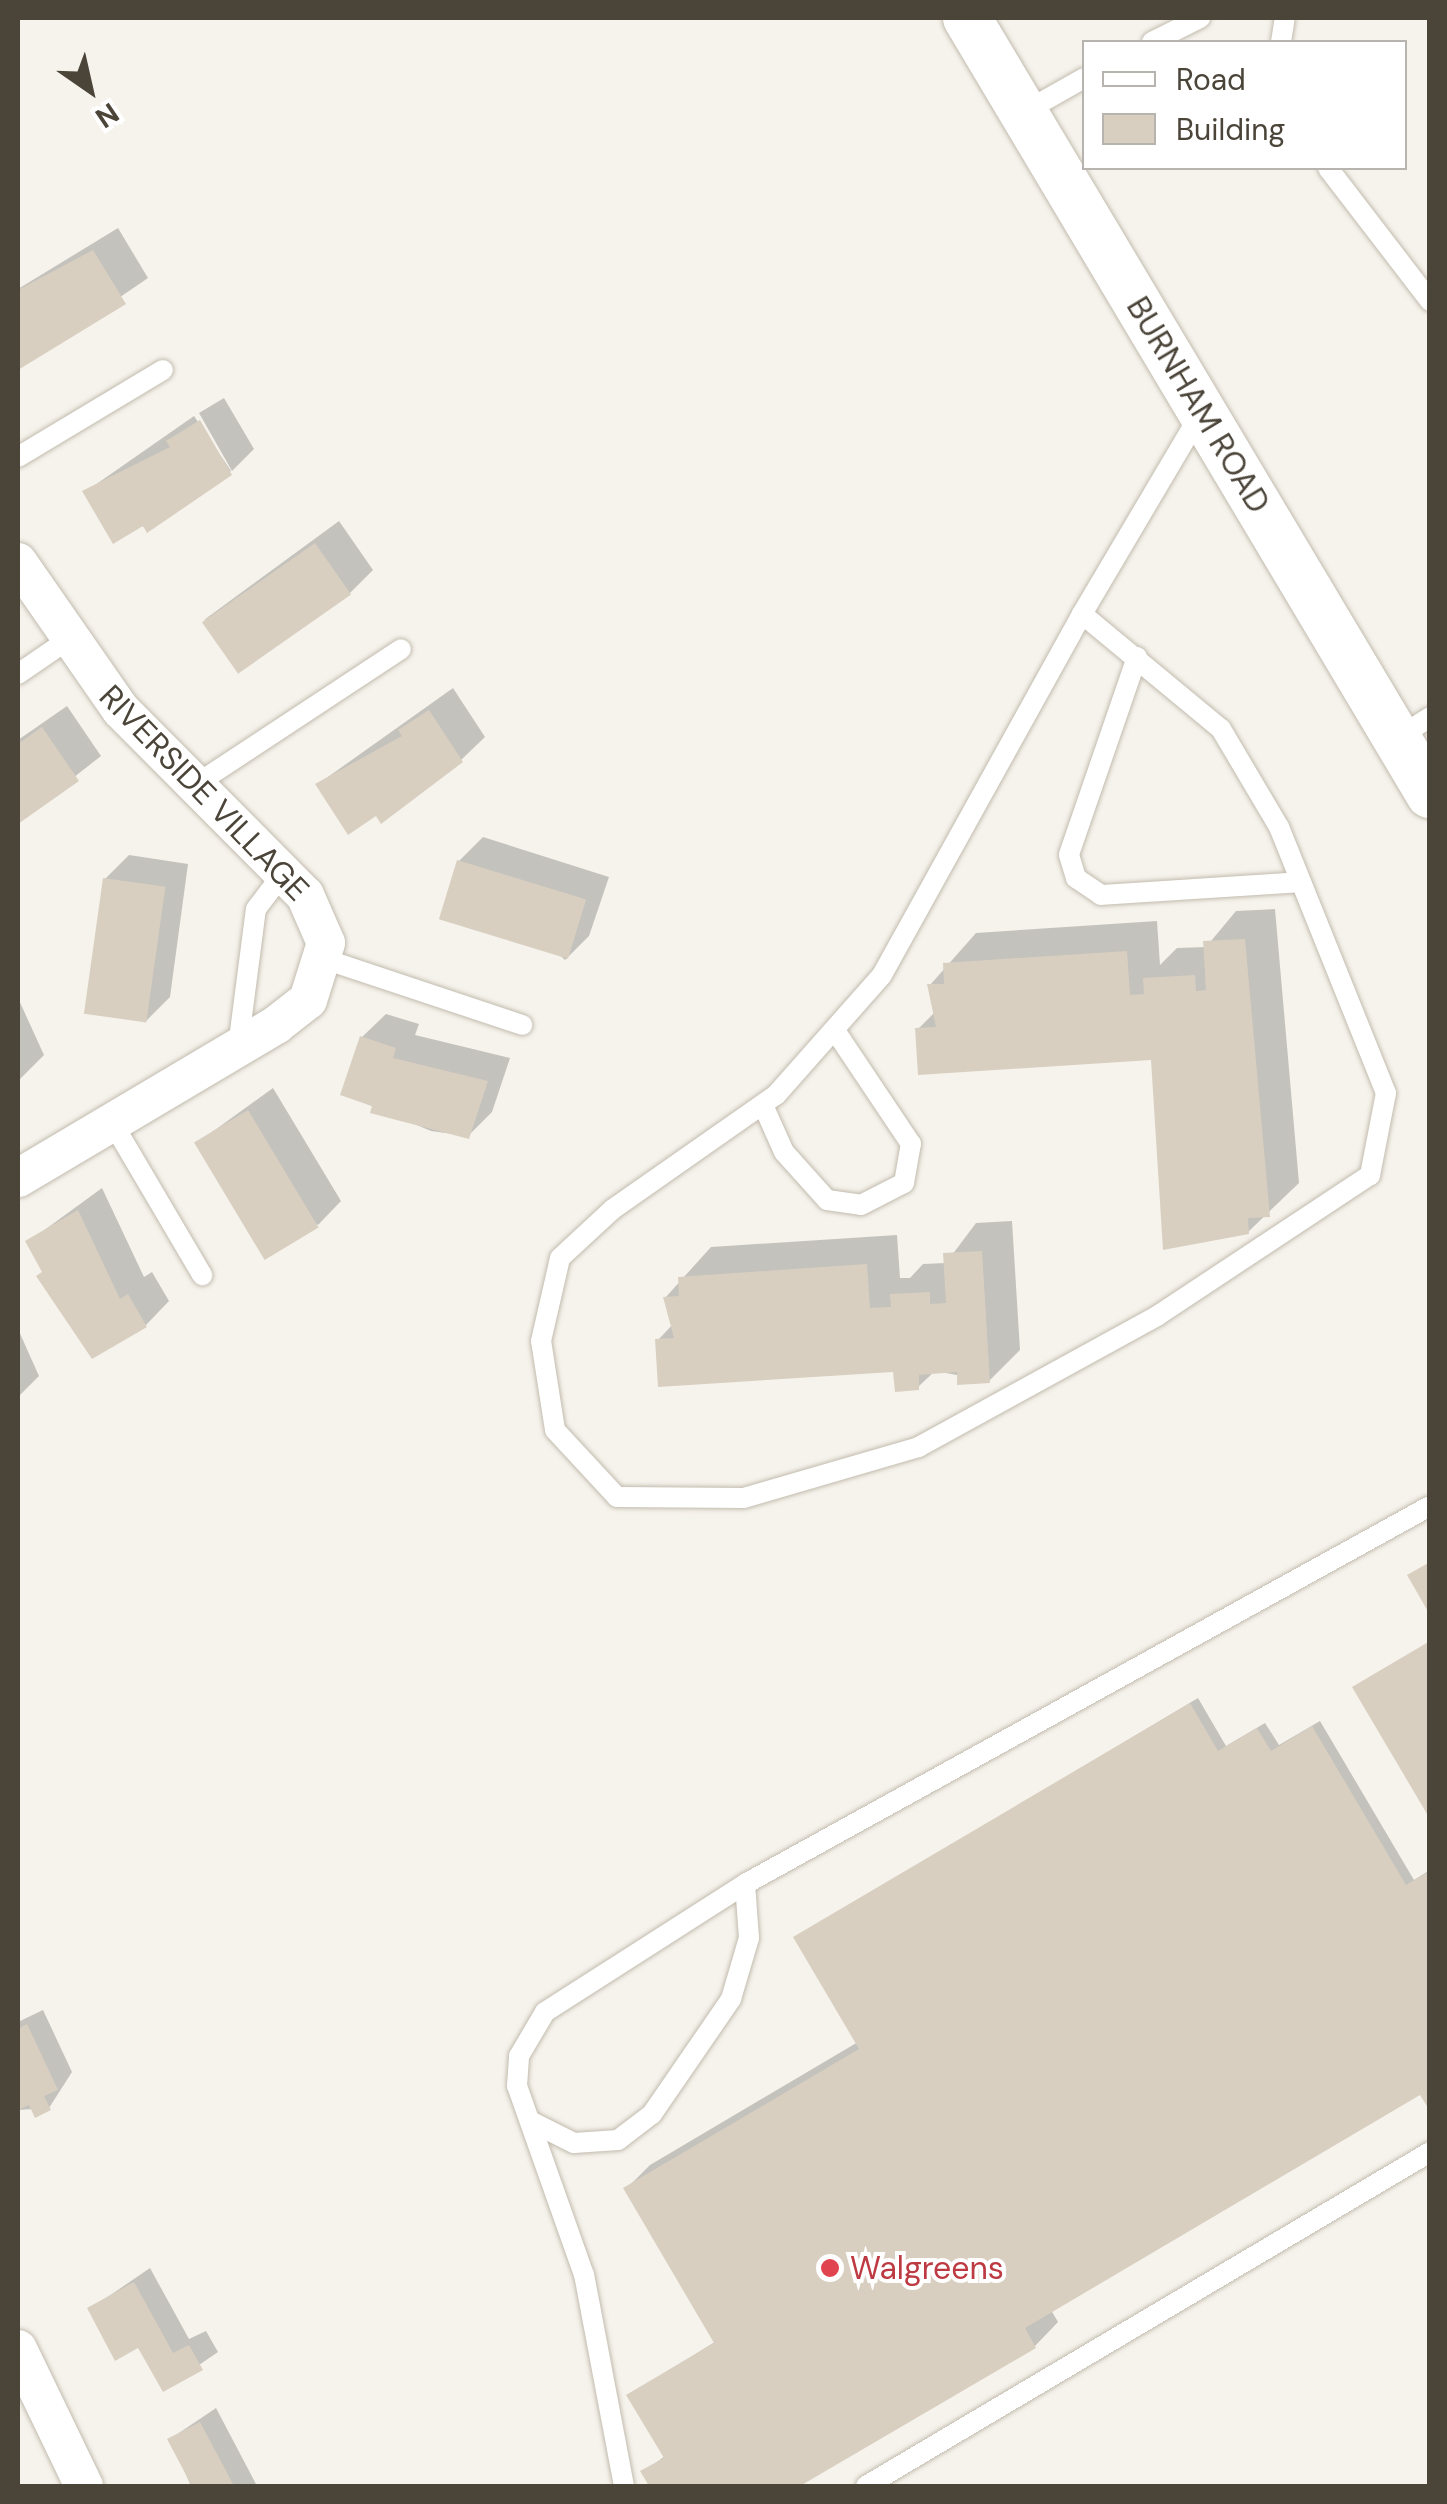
<!DOCTYPE html>
<style>
body{margin:0}
#map{position:relative;width:1447px;height:2504px;overflow:hidden;background:#f6f3ec;font-family:"DM Sans",sans-serif}
div>[style]{position:absolute}
.shadow>*{inset:0;background:#0003}
.building>*{inset:0;background:#d8cfc1;transform-origin:0 0}
.roads{filter:drop-shadow(0 0 2px #c2bbae) drop-shadow(0 0 2px #c2bbae)}
.service>*{height:20px;margin:-10px;padding:0 10px;transform-origin:10px;border-radius:10px;background:#fff}
.minor>*{height:38px;margin:-19px;padding:0 19px;transform-origin:19px;border-radius:19px;background:#fff}
.tertiary>*{height:48px;margin:-24px;padding:0 24px;transform-origin:24px;border-radius:24px;background:#fff}
.dots>*{width:28px;height:28px;translate:-50% -50%;box-sizing:border-box;border:5px solid #fff;border-radius:50%}
span{translate:-50% -50%;white-space:nowrap;text-align:center;line-height:1.15;-webkit-text-stroke:8px #fff;paint-order:stroke}
.street-label{font-size:32px;color:#4b4439}
.health-label{font-size:32px;color:#be3a42}
.left{translate:0 -50%;text-align:left}
.frame{position:absolute;inset:0;border:20px solid #4b4439;pointer-events:none}
.legend{position:absolute;left:1082px;top:40px;width:325px;height:130px;box-sizing:border-box;background:#fff;border:2px solid #b7b4b0;margin:0;padding:12px 18px;list-style:none;font-size:30px;color:#4b4439}
.legend li{display:flex;align-items:center;gap:20px;height:50px}
.legend b{width:50px;border:2px solid #b7b4b0}
.north{position:absolute;left:40px;top:40px;width:100px;height:100px;-webkit-text-stroke:8px #fff;paint-order:stroke;rotate:146deg;font-size:28px;font-weight:700;line-height:40px;text-align:center;color:#4b4439}
.north::after{content:'';display:block;margin:auto;width:35px;height:45px;background:#4b4439;clip-path:polygon(50% 0,100% 100%,50% 72%,0 100%)}
</style>
<div id="map">
<div class="shadow">
<i style="clip-path:polygon(118px 228px,148px 278px,18px 367px,18px 289px)"></i>
<i style="clip-path:polygon(224px 398px,254px 449px,232px 471px,199px 413px)"></i>
<i style="clip-path:polygon(194px 416px,231px 471px,147px 529px,85px 492px)"></i>
<i style="clip-path:polygon(339px 521px,373px 570px,350px 593px,204px 620px)"></i>
<i style="clip-path:polygon(453px 688px,485px 737px,461px 760px,377px 813px,318px 784px)"></i>
<i style="clip-path:polygon(67px 706px,101px 756px,18px 821px,18px 740px)"></i>
<i style="clip-path:polygon(483px 837px,609px 877px,589px 936px,565px 960px,459px 861px)"></i>
<i style="clip-path:polygon(129px 855px,188px 864px,170px 997px,146px 1021px,105px 879px)"></i>
<i style="clip-path:polygon(1275px 909px,1299px 1183px,1248px 1232px,1166px 1248px,1153px 1057px,918px 1029px,935px 1012px,930px 985px,976px 933px,1157px 921px,1160px 965px,1177px 948px,1206px 947px,1236px 911px)"></i>
<i style="clip-path:polygon(18px 998px,44px 1055px,18px 1081px)"></i>
<i style="clip-path:polygon(386px 1014px,419px 1024px,415px 1035px,510px 1058px,492px 1112px,468px 1136px,431px 1131px,343px 1094px,362px 1037px)"></i>
<i style="clip-path:polygon(273px 1088px,341px 1201px,318px 1225px,197px 1143px)"></i>
<i style="clip-path:polygon(102px 1188px,144px 1277px,152px 1272px,169px 1301px,146px 1325px,44px 1271px,28px 1242px)"></i>
<i style="clip-path:polygon(1012px 1221px,1020px 1350px,989px 1381px,935px 1371px,918px 1387px,896px 1369px,658px 1340px,674px 1323px,665px 1298px,711px 1247px,897px 1235px,900px 1278px,910px 1278px,923px 1264px,946px 1263px,976px 1223px)"></i>
<i style="clip-path:polygon(18px 1329px,39px 1376px,18px 1397px)"></i>
<i style="clip-path:polygon(1198px 1698px,1226px 1746px,1265px 1723px,1279px 1745px,1320px 1721px,1414px 1880px,1430px 1870px,1430px 2105px,1421px 2092px,1051px 2310px,1058px 2322px,1035px 2346px,795px 2486px,652px 2486px,643px 2472px,665px 2456px,629px 2395px,718px 2340px,626px 2189px,650px 2165px,858px 2042px,796px 1938px)"></i>
<i style="clip-path:polygon(43px 2010px,72px 2072px,49px 2108px,18px 2110px,18px 2022px)"></i>
<i style="clip-path:polygon(150px 2268px,189px 2339px,206px 2331px,218px 2352px,164px 2389px,139px 2344px,90px 2309px)"></i>
<i style="clip-path:polygon(216px 2408px,257px 2486px,191px 2486px,170px 2439px)"></i>
</div>
<div class="building">
<i style="clip-path:polygon(93px 250px,126px 304px,18px 370px,18px 290px)"></i>
<i style="clip-path:polygon(200px 420px,232px 475px,147px 533px,143px 526px,113px 544px,82px 491px,170px 447px,166px 441px)"></i>
<i style="left:315px;top:543px;width:63px;height:138px;rotate:55deg"></i>
<i style="clip-path:polygon(429px 710px,463px 762px,381px 824px,376px 816px,348px 835px,315px 784px,402px 736px,398px 730px)"></i>
<i style="clip-path:polygon(42px 727px,79px 781px,18px 824px,18px 744px)"></i>
<i style="left:457px;top:860px;width:135px;height:62px;rotate:17deg"></i>
<i style="left:103px;top:878px;width:63px;height:137px;rotate:8deg"></i>
<i style="clip-path:polygon(1245px 939px,1270px 1217px,1248px 1218px,1249px 1234px,1163px 1250px,1151px 1060px,918px 1075px,915px 1028px,936px 1027px,927px 984px,944px 984px,943px 963px,1127px 951px,1130px 995px,1144px 994px,1143px 978px,1195px 975px,1196px 991px,1206px 990px,1203px 941px)"></i>
<i style="clip-path:polygon(360px 1036px,396px 1048px,393px 1058px,488px 1081px,469px 1139px,370px 1113px,372px 1106px,340px 1095px)"></i>
<i style="left:248px;top:1110px;width:137px;height:63px;rotate:59deg"></i>
<i style="clip-path:polygon(78px 1210px,120px 1299px,128px 1294px,147px 1327px,92px 1359px,36px 1276px,42px 1272px,25px 1241px)"></i>
<i style="clip-path:polygon(982px 1251px,990px 1383px,957px 1385px,957px 1372px,919px 1375px,919px 1390px,895px 1392px,893px 1372px,658px 1387px,655px 1339px,674px 1338px,663px 1297px,679px 1296px,678px 1277px,867px 1264px,870px 1308px,891px 1307px,890px 1294px,930px 1292px,930px 1304px,946px 1303px,943px 1253px)"></i>
<i style="clip-path:polygon(1430px 1562px,1430px 1615px,1407px 1575px)"></i>
<i style="clip-path:polygon(1430px 1641px,1430px 1819px,1352px 1687px)"></i>
<i style="clip-path:polygon(1190px 1703px,1218px 1751px,1257px 1728px,1271px 1751px,1312px 1726px,1406px 1885px,1430px 1871px,1430px 2111px,1420px 2095px,1025px 2328px,1036px 2348px,800px 2486px,649px 2486px,640px 2471px,664px 2458px,626px 2395px,714px 2343px,623px 2188px,859px 2049px,793px 1937px)"></i>
<i style="clip-path:polygon(27px 2024px,58px 2090px,44px 2096px,51px 2110px,35px 2118px,29px 2105px,18px 2110px,18px 2029px)"></i>
<i style="clip-path:polygon(134px 2282px,173px 2353px,189px 2345px,203px 2370px,163px 2392px,138px 2348px,115px 2361px,87px 2308px)"></i>
<i style="clip-path:polygon(200px 2422px,234px 2486px,192px 2486px,167px 2439px)"></i>
</div>
<div class="roads">
<div class="service">
<i style="left:1152px;top:42px;width:54px;rotate:-26.6deg"></i>
<i style="left:1281px;top:42px;width:24px;rotate:-81deg"></i>
<i style="left:1024px;top:112px;width:69px;rotate:-29.5deg"></i>
<i style="left:1328px;top:168px;width:168px;rotate:52.5deg"></i>
<i style="left:18px;top:457px;width:169px;rotate:-31deg"></i>
<i style="left:1082px;top:614px;width:180px;rotate:39.6deg"></i>
<i style="left:1221px;top:729px;width:114px;rotate:59.4deg"></i>
<i style="left:1279px;top:827px;width:287px;rotate:68.1deg"></i>
<i style="left:1386px;top:1093px;width:84px;rotate:101deg"></i>
<i style="left:1370px;top:1175px;width:255px;rotate:146.5deg"></i>
<i style="left:1157px;top:1316px;width:272px;rotate:151.2deg"></i>
<i style="left:919px;top:1447px;width:183px;rotate:163.8deg"></i>
<i style="left:743px;top:1498px;width:126px;rotate:-179.5deg"></i>
<i style="left:617px;top:1497px;width:91px;rotate:-132.8deg"></i>
<i style="left:555px;top:1430px;width:90px;rotate:-98.9deg"></i>
<i style="left:541px;top:1341px;width:85px;rotate:-77.1deg"></i>
<i style="left:560px;top:1258px;width:72px;rotate:-42.8deg"></i>
<i style="left:613px;top:1209px;width:199px;rotate:-35deg"></i>
<i style="left:776px;top:1095px;width:160px;rotate:-48.5deg"></i>
<i style="left:882px;top:975px;width:390px;rotate:-61deg"></i>
<i style="left:1071px;top:634px;width:23px;rotate:-61deg"></i>
<i style="left:1082px;top:614px;width:234px;rotate:-59.4deg"></i>
<i style="left:1137px;top:657px;width:209px;rotate:109deg"></i>
<i style="left:1069px;top:855px;width:24px;rotate:73deg"></i>
<i style="left:1076px;top:878px;width:30px;rotate:34deg"></i>
<i style="left:1101px;top:895px;width:200px;rotate:-3.7deg"></i>
<i style="left:18px;top:674px;width:58px;rotate:-34.5deg"></i>
<i style="left:1396px;top:739px;width:40px;rotate:-32.9deg"></i>
<i style="left:198px;top:783px;width:243px;rotate:-33.4deg"></i>
<i style="left:324px;top:959px;width:209px;rotate:18.4deg"></i>
<i style="left:238px;top:1047px;width:139px;rotate:-82.6deg"></i>
<i style="left:256px;top:909px;width:48px;rotate:-52.7deg"></i>
<i style="left:763px;top:1105px;width:51px;rotate:65.9deg"></i>
<i style="left:784px;top:1152px;width:64px;rotate:48.1deg"></i>
<i style="left:827px;top:1200px;width:34px;rotate:8deg"></i>
<i style="left:861px;top:1205px;width:48px;rotate:-27.1deg"></i>
<i style="left:904px;top:1183px;width:40px;rotate:-80deg"></i>
<i style="left:911px;top:1144px;width:138px;rotate:-123.8deg"></i>
<i style="left:112px;top:1122px;width:178px;rotate:59.5deg"></i>
<i style="left:530px;top:2121px;width:49px;rotate:26.6deg"></i>
<i style="left:574px;top:2143px;width:44px;rotate:-3.9deg"></i>
<i style="left:618px;top:2140px;width:43px;rotate:-37.4deg"></i>
<i style="left:652px;top:2114px;width:140px;rotate:-55.5deg"></i>
<i style="left:731px;top:1999px;width:64px;rotate:-73.6deg"></i>
<i style="left:749px;top:1938px;width:54px;rotate:-94.2deg"></i>
<i style="left:624px;top:2486px;width:215px;rotate:-100.7deg"></i>
<i style="left:584px;top:2275px;width:201px;rotate:-109.5deg"></i>
<i style="left:517px;top:2086px;width:30px;rotate:-86deg"></i>
<i style="left:519px;top:2056px;width:51px;rotate:-59.4deg"></i>
<i style="left:545px;top:2012px;width:237px;rotate:-32.6deg"></i>
<i style="left:745px;top:1884px;width:782px;rotate:-28.89deg"></i>
<i style="left:866px;top:2486px;width:655px;rotate:-30.63deg"></i>
</div>
<div class="minor">
<i style="left:18px;top:562px;width:180px;rotate:55.2deg"></i>
<i style="left:121px;top:710px;width:261px;rotate:45.2deg"></i>
<i style="left:305px;top:895px;width:52px;rotate:66.4deg"></i>
<i style="left:326px;top:943px;width:60px;rotate:107.5deg"></i>
<i style="left:308px;top:1000px;width:41px;rotate:142deg"></i>
<i style="left:276px;top:1025px;width:300px;rotate:149.3deg"></i>
<i style="left:18px;top:2349px;width:152px;rotate:64.3deg"></i>
</div>
<div class="tertiary">
<i style="left:967px;top:18px;width:904px;rotate:59.18deg"></i>
</div>
</div>
<div class="dots">
<i style="left:830px;top:2268px;background:#e0444e"></i>
</div>
<div class="street-label">
<span style="left:1198px;top:405px;rotate:59deg">BURNHAM ROAD</span>
<span style="left:204px;top:793px;rotate:46deg">RIVERSIDE VILLAGE</span>
</div>
<div class="health-label">
<span class="left" style="left:850px;top:2268px">Walgreens</span>
</div>
<div class="frame"></div>
<ul class="legend">
<li><b style="height:12px;background:#fff"></b>Road</li>
<li><b style="height:28px;background:#d8cfc1"></b>Building</li>
</ul>
<div class="north">N</div>
</div>
